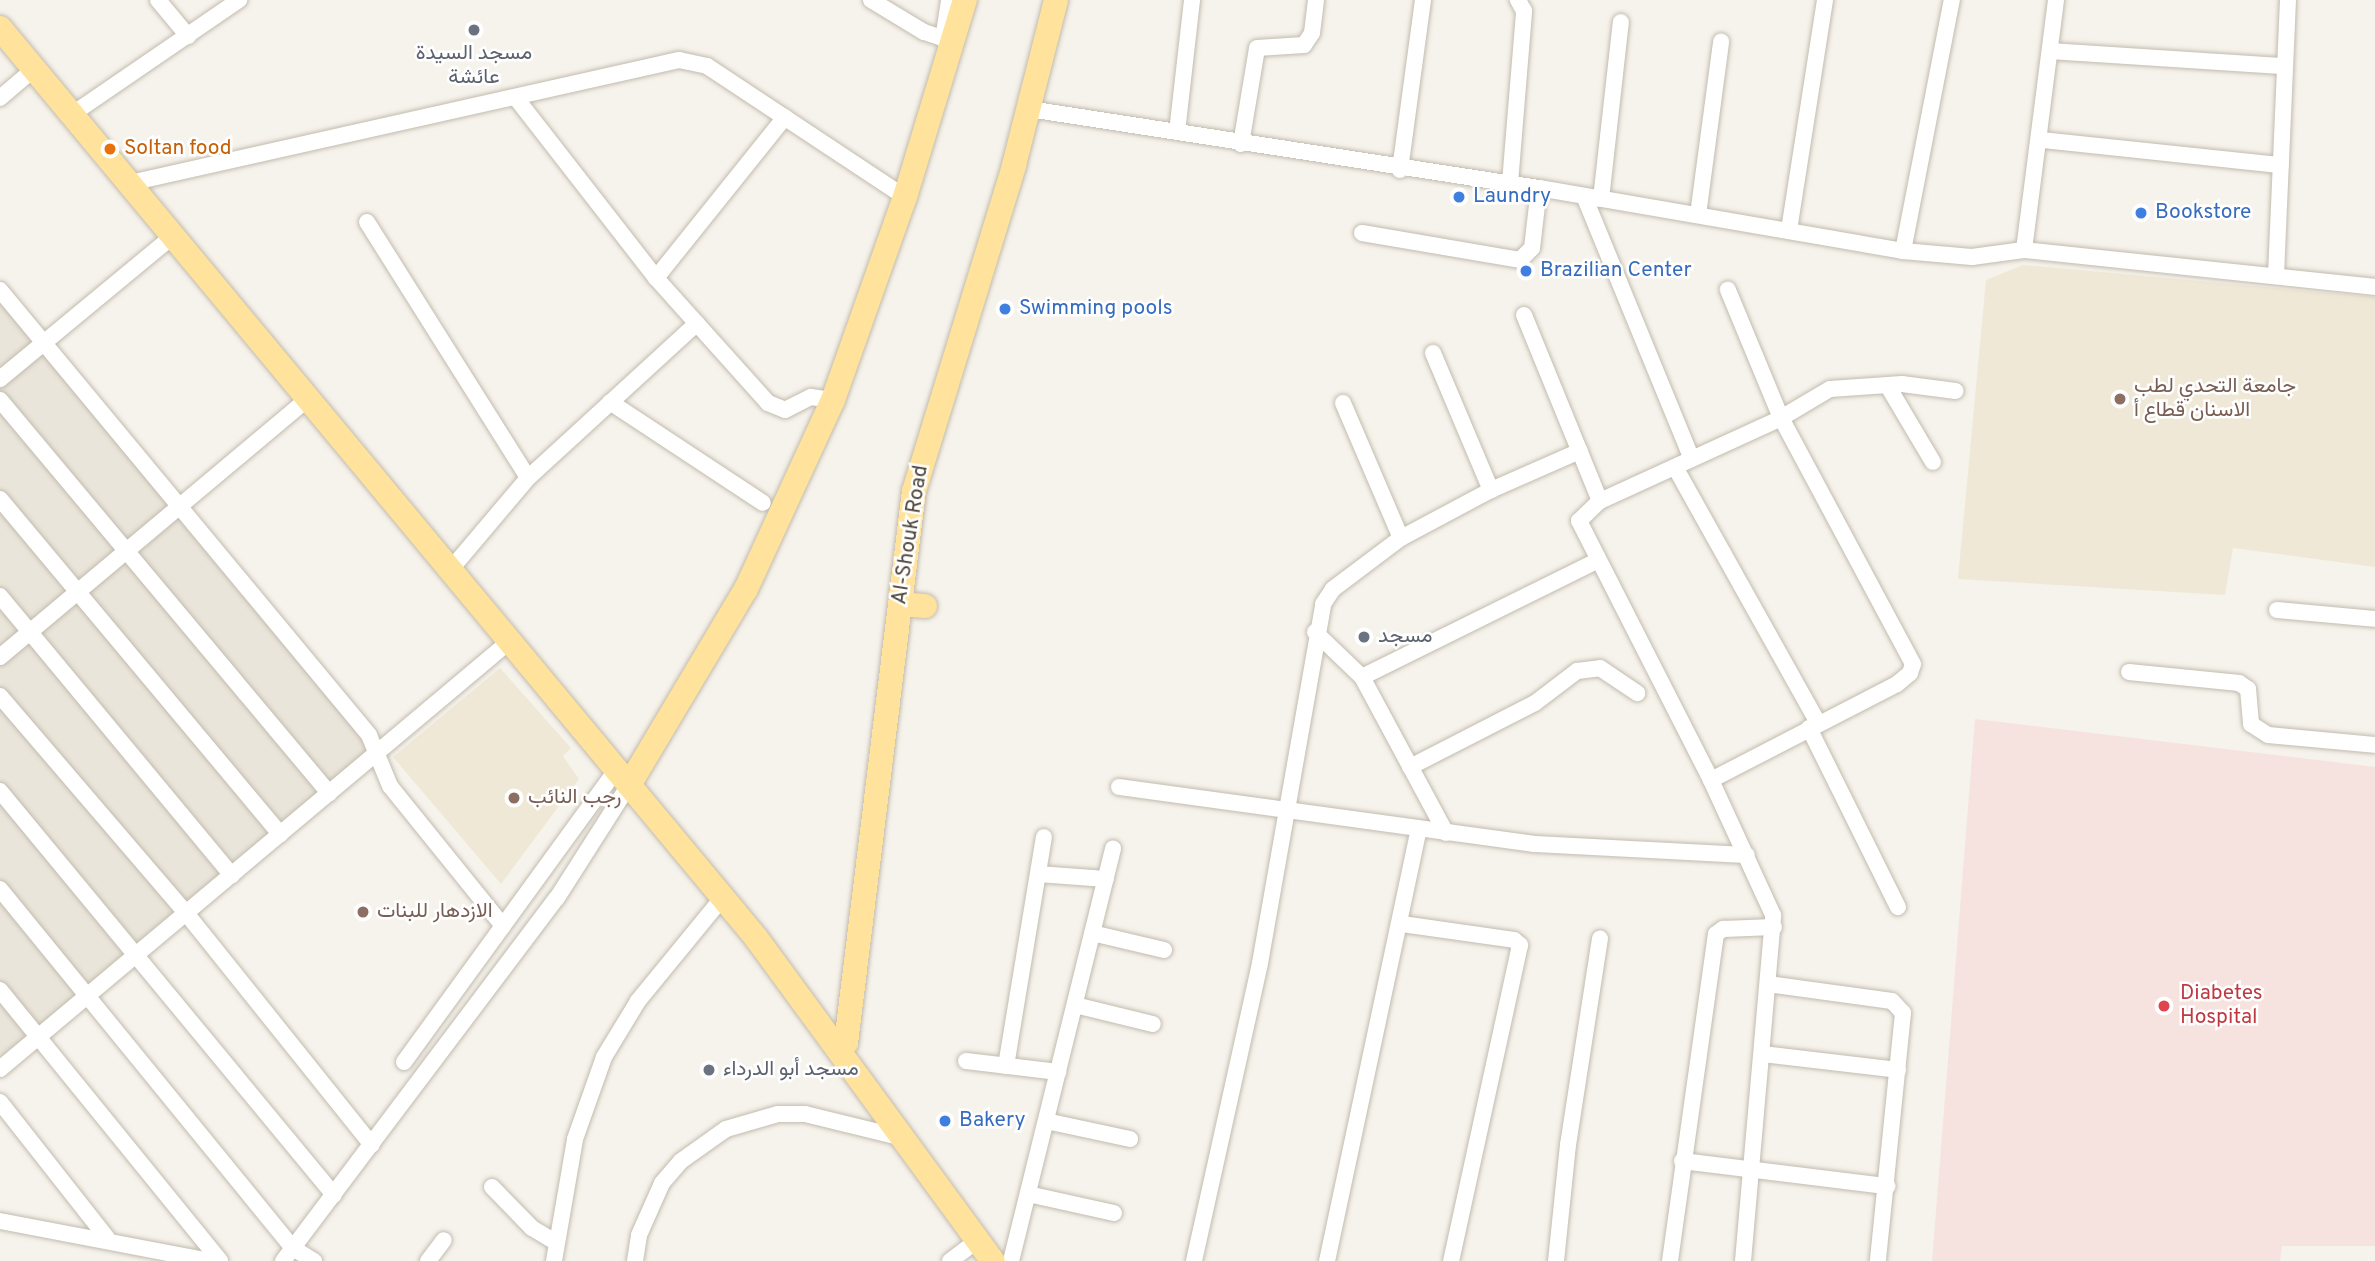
<!DOCTYPE html>
<meta charset="utf-8">
<style>
body{margin:0}
#map{position:relative;width:2375px;height:1261px;overflow:hidden;background:#f6f3ec;font-family:Overpass,Vazirmatn,sans-serif}
div>[style]{position:absolute}
.residential>*{inset:0;background:#eae5da}
.education>*{inset:0;background:#efe8d6}
.medical>*{inset:0;background:#f6e3e0}
.roads{filter:drop-shadow(0 0 2px #c2bbae) drop-shadow(0 0 2px #c2bbae)}
.street>*{height:16px;margin:-8px;padding:0 8px;transform-origin:8px;border-radius:8px;background:#fff}
.primary>*{height:24px;margin:-12px;padding:0 12px;transform-origin:12px;border-radius:12px;background:#ffe39c}
.dots>*{width:19px;height:19px;translate:-50% -50%;box-sizing:border-box;border:4px solid #fff;border-radius:50%}
span{translate:-50% -50%;white-space:nowrap;text-align:center;line-height:1.15;-webkit-text-stroke:5px #fff;paint-order:stroke}
.worship-label{font-size:21px;color:#5b616d}
.left{translate:0 -50%;text-align:left}
.food-label{font-size:21px;color:#c56008}
.shop-label{font-size:21px;color:#366cbe}
.education-label{font-size:21px;color:#785e54}
.street-label{font-size:21px;color:#4b4439}
.health-label{font-size:21px;color:#be3a42}
</style>
<div id="map">
<div class="residential">
<i style="clip-path:polygon(0 296px,387px 748px,0 1057px)"></i>
</div>
<div class="education">
<i style="clip-path:polygon(2023px 265px,2375px 297px,2375px 567px,2233px 548px,2225px 595px,1958px 579px,1986px 280px)"></i>
<i style="clip-path:polygon(500px 668px,571px 748px,563px 756px,579px 779px,501px 884px,393px 757px)"></i>
</div>
<div class="medical">
<i style="clip-path:polygon(1975px 719px,2375px 767px,2375px 1246px,2282px 1246px,2280px 1261px,1932px 1261px)"></i>
</div>
<div class="roads">
<div class="street">
<i style="left:158px;top:0;width:47px;rotate:50.2deg"></i>
<i style="left:871px;top:0;width:62px;rotate:31.1deg"></i>
<i style="left:924px;top:32px;width:32px;rotate:18deg"></i>
<i style="left:943px;top:39px;width:39px;rotate:-81deg"></i>
<i style="left:2050px;top:51px;width:235px;rotate:3.7deg"></i>
<i style="left:0;top:98px;width:45px;rotate:-40.5deg"></i>
<i style="left:516px;top:98px;width:228px;rotate:52.1deg"></i>
<i style="left:656px;top:278px;width:168px;rotate:48.1deg"></i>
<i style="left:768px;top:403px;width:18px;rotate:22deg"></i>
<i style="left:785px;top:410px;width:29px;rotate:-27deg"></i>
<i style="left:811px;top:397px;width:22px;rotate:8deg"></i>
<i style="left:1029px;top:109px;width:516px;rotate:8.81deg"></i>
<i style="left:1539px;top:188px;width:369px;rotate:9.8deg"></i>
<i style="left:1903px;top:251px;width:69px;rotate:5deg"></i>
<i style="left:1972px;top:257px;width:52px;rotate:-7.7deg"></i>
<i style="left:2024px;top:250px;width:353px;rotate:6deg"></i>
<i style="left:71px;top:115px;width:204px;rotate:-34.4deg"></i>
<i style="left:1177px;top:132px;width:133px;rotate:-83.5deg"></i>
<i style="left:2042px;top:140px;width:240px;rotate:6deg"></i>
<i style="left:1241px;top:144px;width:97px;rotate:-80.5deg"></i>
<i style="left:1257px;top:48px;width:47px;rotate:-3.7deg"></i>
<i style="left:1304px;top:45px;width:14px;rotate:-56deg"></i>
<i style="left:1312px;top:33px;width:33px;rotate:-83deg"></i>
<i style="left:1400px;top:170px;width:172px;rotate:-82.3deg"></i>
<i style="left:130px;top:183px;width:563px;rotate:-12.63deg"></i>
<i style="left:679px;top:60px;width:29px;rotate:12deg"></i>
<i style="left:707px;top:66px;width:237px;rotate:33.5deg"></i>
<i style="left:1510px;top:183px;width:173px;rotate:-85.3deg"></i>
<i style="left:1524px;top:11px;width:13px;rotate:-119deg"></i>
<i style="left:1584px;top:196px;width:284px;rotate:67.7deg"></i>
<i style="left:1601px;top:199px;width:178px;rotate:-83.6deg"></i>
<i style="left:1698px;top:215px;width:175px;rotate:-82.4deg"></i>
<i style="left:367px;top:222px;width:302px;rotate:57.8deg"></i>
<i style="left:1789px;top:230px;width:233px;rotate:-81.1deg"></i>
<i style="left:1362px;top:233px;width:160px;rotate:9.7deg"></i>
<i style="left:1520px;top:260px;width:17px;rotate:-45deg"></i>
<i style="left:1532px;top:248px;width:60px;rotate:-83.3deg"></i>
<i style="left:2024px;top:250px;width:252px;rotate:-82.7deg"></i>
<i style="left:1903px;top:251px;width:256px;rotate:-79deg"></i>
<i style="left:2276px;top:275px;width:275px;rotate:-87.5deg"></i>
<i style="left:656px;top:278px;width:206px;rotate:-51.3deg"></i>
<i style="left:0;top:290px;width:578px;rotate:50.33deg"></i>
<i style="left:369px;top:735px;width:55px;rotate:67.6deg"></i>
<i style="left:390px;top:786px;width:180px;rotate:51.1deg"></i>
<i style="left:1524px;top:315px;width:201px;rotate:67.8deg"></i>
<i style="left:1433px;top:353px;width:149px;rotate:67.1deg"></i>
<i style="left:0;top:379px;width:224px;rotate:-39.6deg"></i>
<i style="left:1889px;top:388px;width:86px;rotate:59.3deg"></i>
<i style="left:0;top:400px;width:513px;rotate:50.07deg"></i>
<i style="left:610px;top:402px;width:183px;rotate:33.4deg"></i>
<i style="left:1343px;top:403px;width:147px;rotate:66.8deg"></i>
<i style="left:1675px;top:467px;width:293px;rotate:60.8deg"></i>
<i style="left:0;top:499px;width:437px;rotate:50.1deg"></i>
<i style="left:451px;top:569px;width:119px;rotate:-49.8deg"></i>
<i style="left:528px;top:478px;width:229px;rotate:-42.5deg"></i>
<i style="left:0;top:596px;width:363px;rotate:50.3deg"></i>
<i style="left:2277px;top:610px;width:98px;rotate:5.2deg"></i>
<i style="left:1315px;top:632px;width:65px;rotate:43.8deg"></i>
<i style="left:1362px;top:677px;width:177px;rotate:61.7deg"></i>
<i style="left:0;top:657px;width:402px;rotate:-40deg"></i>
<i style="left:2129px;top:672px;width:111px;rotate:5.7deg"></i>
<i style="left:2239px;top:683px;width:11px;rotate:34deg"></i>
<i style="left:2248px;top:689px;width:35px;rotate:85deg"></i>
<i style="left:2251px;top:724px;width:20px;rotate:33deg"></i>
<i style="left:2268px;top:735px;width:107px;rotate:5.3deg"></i>
<i style="left:1362px;top:677px;width:262px;rotate:-26.3deg"></i>
<i style="left:0;top:696px;width:286px;rotate:49.4deg"></i>
<i style="left:186px;top:913px;width:297px;rotate:51.3deg"></i>
<i style="left:1809px;top:728px;width:200px;rotate:63.6deg"></i>
<i style="left:1410px;top:767px;width:140px;rotate:-27.1deg"></i>
<i style="left:1535px;top:703px;width:53px;rotate:-37.3deg"></i>
<i style="left:1577px;top:671px;width:23px;rotate:-7deg"></i>
<i style="left:1600px;top:668px;width:45px;rotate:34deg"></i>
<i style="left:1711px;top:780px;width:209px;rotate:-27.3deg"></i>
<i style="left:1897px;top:684px;width:17px;rotate:-40deg"></i>
<i style="left:1910px;top:673px;width:9px;rotate:-72deg"></i>
<i style="left:1913px;top:664px;width:279px;rotate:-118.2deg"></i>
<i style="left:1781px;top:418px;width:139px;rotate:-112.5deg"></i>
<i style="left:1119px;top:787px;width:419px;rotate:7.8deg"></i>
<i style="left:1534px;top:844px;width:213px;rotate:3deg"></i>
<i style="left:0;top:791px;width:524px;rotate:50.42deg"></i>
<i style="left:1038px;top:874px;width:68px;rotate:4.2deg"></i>
<i style="left:0;top:889px;width:463px;rotate:50.8deg"></i>
<i style="left:293px;top:1248px;width:25px;rotate:32deg"></i>
<i style="left:1402px;top:924px;width:113px;rotate:8.1deg"></i>
<i style="left:1514px;top:940px;width:8px;rotate:40deg"></i>
<i style="left:1520px;top:945px;width:323px;rotate:102.3deg"></i>
<i style="left:1092px;top:933px;width:74px;rotate:13.3deg"></i>
<i style="left:1768px;top:984px;width:125px;rotate:7.8deg"></i>
<i style="left:1892px;top:1001px;width:16px;rotate:47deg"></i>
<i style="left:1903px;top:1013px;width:249px;rotate:95.8deg"></i>
<i style="left:0;top:990px;width:349px;rotate:50.9deg"></i>
<i style="left:1075px;top:1005px;width:80px;rotate:13.7deg"></i>
<i style="left:1762px;top:1054px;width:137px;rotate:6.7deg"></i>
<i style="left:966px;top:1061px;width:93px;rotate:6.8deg"></i>
<i style="left:404px;top:1062px;width:362px;rotate:-54deg"></i>
<i style="left:1006px;top:1066px;width:232px;rotate:-80.6deg"></i>
<i style="left:0;top:1069px;width:667px;rotate:-40.01deg"></i>
<i style="left:0;top:1102px;width:173px;rotate:51.8deg"></i>
<i style="left:1046px;top:1121px;width:86px;rotate:12.1deg"></i>
<i style="left:1682px;top:1161px;width:207px;rotate:7deg"></i>
<i style="left:492px;top:1187px;width:57px;rotate:45.7deg"></i>
<i style="left:532px;top:1228px;width:27px;rotate:31deg"></i>
<i style="left:1028px;top:1194px;width:88px;rotate:12.5deg"></i>
<i style="left:0;top:1221px;width:213px;rotate:10.8deg"></i>
<i style="left:283px;top:1261px;width:455px;rotate:-53deg"></i>
<i style="left:557px;top:898px;width:134px;rotate:-57.5deg"></i>
<i style="left:428px;top:1261px;width:26px;rotate:-53deg"></i>
<i style="left:554px;top:1261px;width:124px;rotate:-80.2deg"></i>
<i style="left:575px;top:1139px;width:87px;rotate:-70.5deg"></i>
<i style="left:604px;top:1057px;width:66px;rotate:-58.7deg"></i>
<i style="left:638px;top:1001px;width:134px;rotate:-50.7deg"></i>
<i style="left:635px;top:1261px;width:26px;rotate:-81deg"></i>
<i style="left:639px;top:1235px;width:57px;rotate:-66.1deg"></i>
<i style="left:662px;top:1183px;width:29px;rotate:-49deg"></i>
<i style="left:681px;top:1161px;width:55px;rotate:-35.4deg"></i>
<i style="left:726px;top:1129px;width:54px;rotate:-16.1deg"></i>
<i style="left:778px;top:1114px;width:27px"></i>
<i style="left:805px;top:1114px;width:101px;rotate:13.8deg"></i>
<i style="left:950px;top:1261px;width:35px;rotate:-37deg"></i>
<i style="left:1011px;top:1261px;width:425px;rotate:-76.1deg"></i>
<i style="left:1194px;top:1261px;width:305px;rotate:-77.5deg"></i>
<i style="left:1260px;top:963px;width:364px;rotate:-80deg"></i>
<i style="left:1323px;top:604px;width:18px;rotate:-56deg"></i>
<i style="left:1333px;top:589px;width:85px;rotate:-36.9deg"></i>
<i style="left:1401px;top:538px;width:102px;rotate:-28.1deg"></i>
<i style="left:1491px;top:490px;width:97px;rotate:-23.7deg"></i>
<i style="left:1327px;top:1261px;width:441px;rotate:-78deg"></i>
<i style="left:1556px;top:1261px;width:117px;rotate:-84.1deg"></i>
<i style="left:1568px;top:1145px;width:209px;rotate:-81.2deg"></i>
<i style="left:1670px;top:1261px;width:330px;rotate:-82deg"></i>
<i style="left:1716px;top:934px;width:9px;rotate:-36deg"></i>
<i style="left:1723px;top:929px;width:51px;rotate:-2.2deg"></i>
<i style="left:1743px;top:1261px;width:347px;rotate:-85deg"></i>
<i style="left:1773px;top:915px;width:149px;rotate:-114.7deg"></i>
<i style="left:1711px;top:780px;width:291px;rotate:-117deg"></i>
<i style="left:1579px;top:521px;width:29px;rotate:-44deg"></i>
<i style="left:1600px;top:501px;width:199px;rotate:-24.6deg"></i>
<i style="left:1781px;top:418px;width:57px;rotate:-30.6deg"></i>
<i style="left:1830px;top:389px;width:72px;rotate:-4deg"></i>
<i style="left:1902px;top:384px;width:54px;rotate:7.4deg"></i>
</div>
<div class="primary">
<i style="left:0;top:28px;width:1184px;rotate:50.27deg"></i>
<i style="left:757px;top:939px;width:399px;rotate:53.8deg"></i>
<i style="left:901px;top:604px;width:24px;rotate:5deg"></i>
<i style="left:629px;top:785px;width:228px;rotate:-59.2deg"></i>
<i style="left:746px;top:589px;width:208px;rotate:-65.3deg"></i>
<i style="left:833px;top:400px;width:215px;rotate:-70.5deg"></i>
<i style="left:905px;top:197px;width:206px;rotate:-73.1deg"></i>
<i style="left:846px;top:1043px;width:556px;rotate:-82.98deg"></i>
<i style="left:914px;top:491px;width:341px;rotate:-72.9deg"></i>
<i style="left:1014px;top:165px;width:170px;rotate:-75.7deg"></i>
</div>
</div>
<div class="dots">
<i style="left:474px;top:30px;background:#6b7280"></i>
<i style="left:110px;top:149px;background:#e8710a"></i>
<i style="left:1459px;top:197px;background:#3f7fe0"></i>
<i style="left:2141px;top:213px;background:#3f7fe0"></i>
<i style="left:1526px;top:271px;background:#3f7fe0"></i>
<i style="left:1005px;top:309px;background:#3f7fe0"></i>
<i style="left:2120px;top:399px;background:#8d6e63"></i>
<i style="left:1364px;top:637px;background:#6b7280"></i>
<i style="left:514px;top:798px;background:#8d6e63"></i>
<i style="left:363px;top:912px;background:#8d6e63"></i>
<i style="left:2164px;top:1006px;background:#e0444e"></i>
<i style="left:709px;top:1070px;background:#6b7280"></i>
<i style="left:945px;top:1121px;background:#3f7fe0"></i>
</div>
<div class="worship-label">
<span style="left:474px;top:66px">مسجد السيدة<br>عائشة</span>
<span class="left" style="left:1378px;top:637px">مسجد</span>
<span class="left" style="left:723px;top:1070px">مسجد أبو الدرداء</span>
</div>
<div class="food-label">
<span class="left" style="left:124px;top:149px">Soltan food</span>
</div>
<div class="shop-label">
<span class="left" style="left:1473px;top:197px">Laundry</span>
<span class="left" style="left:2155px;top:213px">Bookstore</span>
<span class="left" style="left:1540px;top:271px">Brazilian Center</span>
<span class="left" style="left:1019px;top:309px">Swimming pools</span>
<span class="left" style="left:959px;top:1121px">Bakery</span>
</div>
<div class="education-label">
<span class="left" style="left:2134px;top:399px">جامعة التحدي لطب<br>الاسنان قطاع أ</span>
<span class="left" style="left:528px;top:798px">رجب النائب</span>
<span class="left" style="left:377px;top:912px">الازدهار للبنات</span>
</div>
<div class="street-label">
<span style="left:911px;top:535px;rotate:-81deg">Al-Shouk Road</span>
</div>
<div class="health-label">
<span class="left" style="left:2180px;top:1006px">Diabetes<br>Hospital</span>
</div>
</div>
